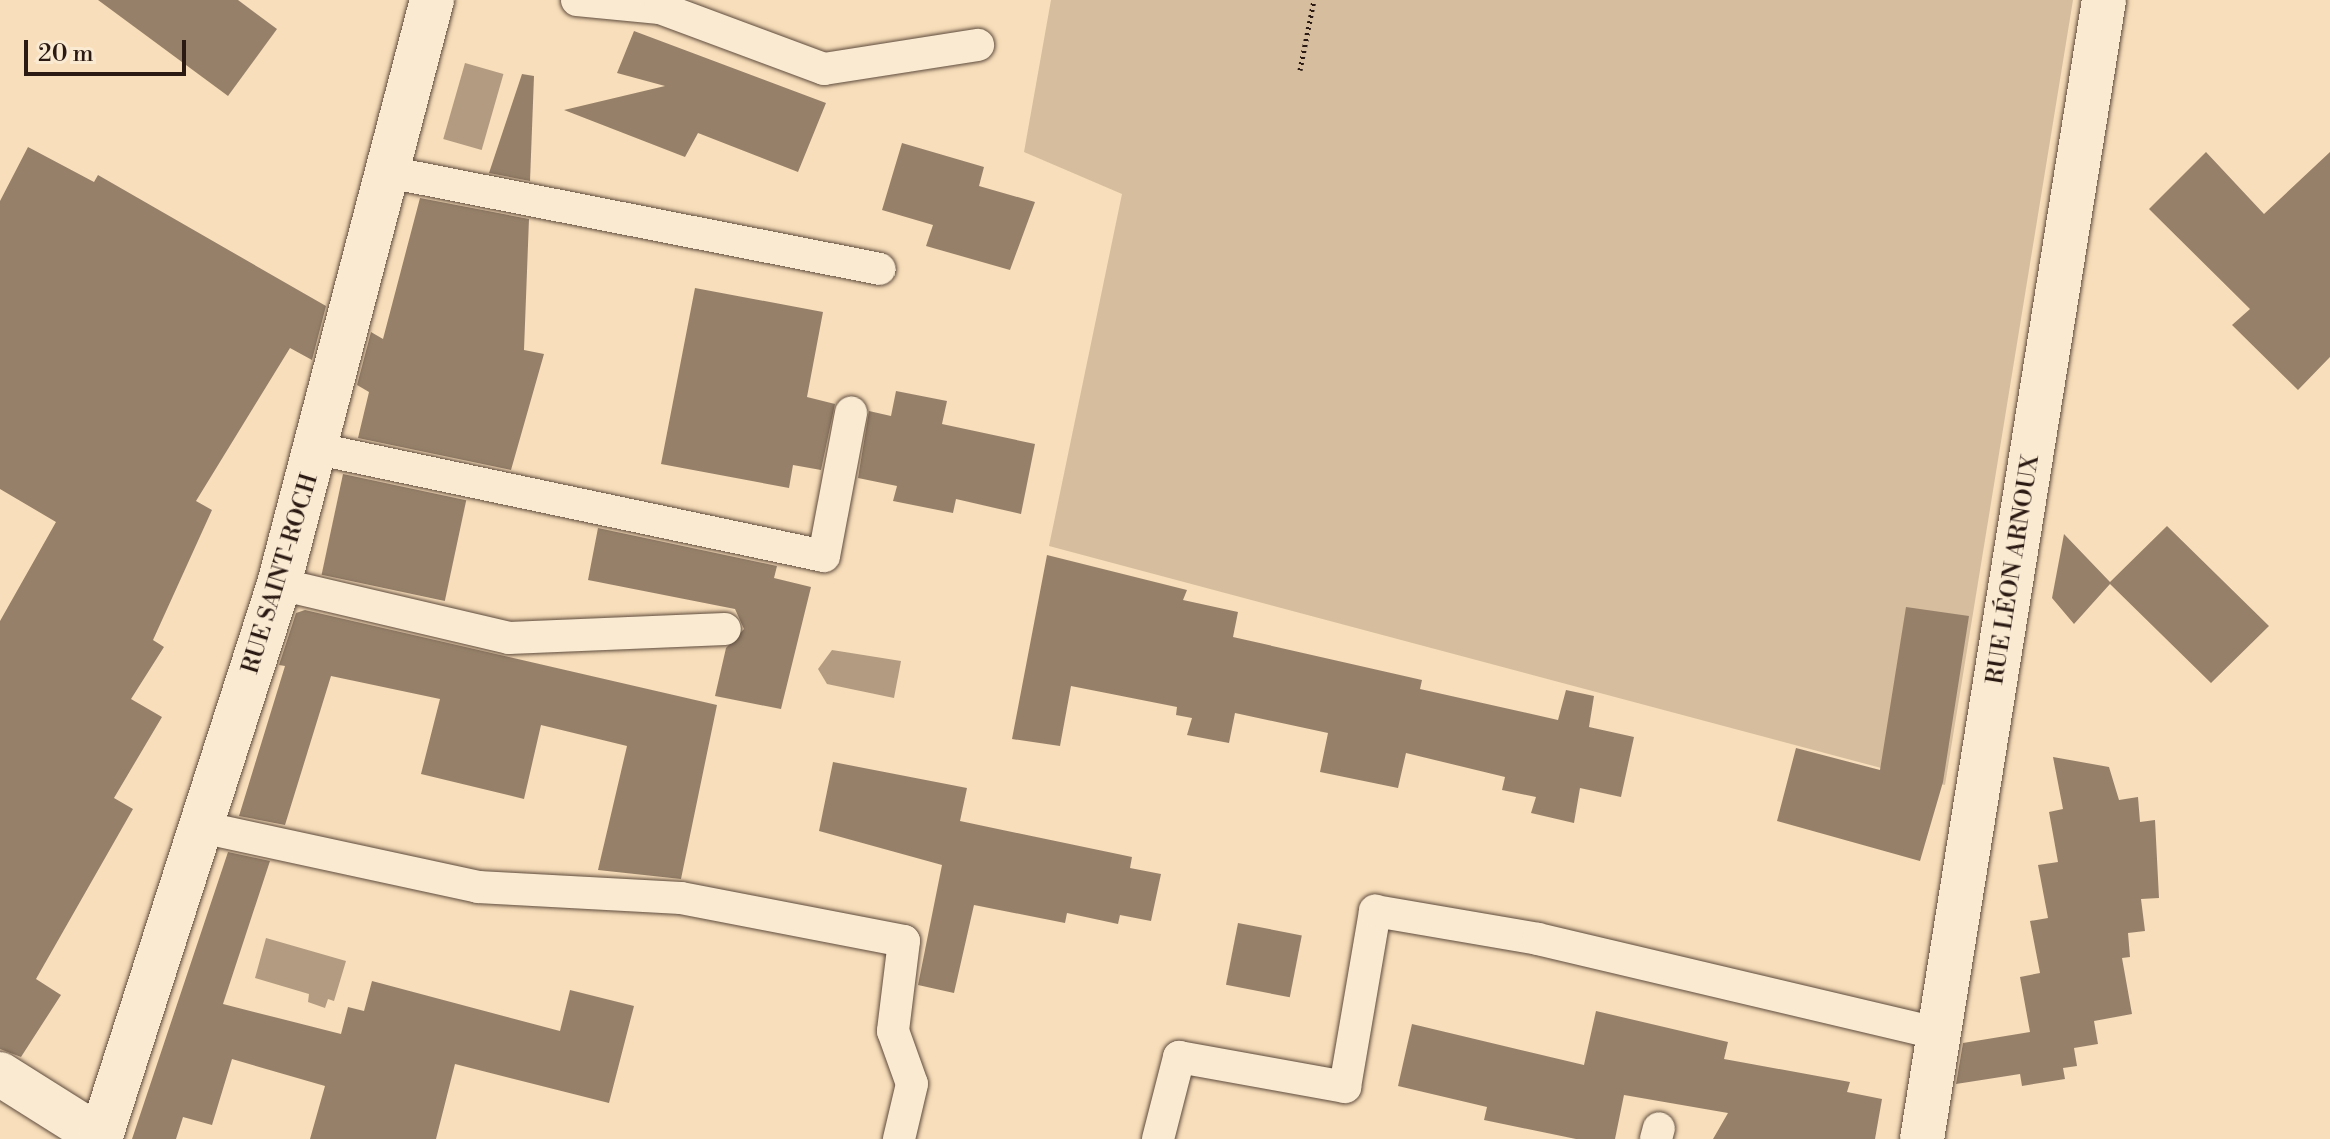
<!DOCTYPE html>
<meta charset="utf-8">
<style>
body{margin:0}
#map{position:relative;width:2330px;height:1139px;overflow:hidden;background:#f8deba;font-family:"Libre Bodoni",serif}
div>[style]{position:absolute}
.green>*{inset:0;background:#d5bd9e}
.water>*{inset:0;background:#b29b81;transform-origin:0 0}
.building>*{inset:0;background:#96806a;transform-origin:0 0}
.path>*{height:5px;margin-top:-2.5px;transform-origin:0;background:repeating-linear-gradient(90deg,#2b1a13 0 2px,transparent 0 6px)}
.roads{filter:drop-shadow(0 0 2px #5e4b3d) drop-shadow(0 0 2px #5e4b3d)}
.service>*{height:32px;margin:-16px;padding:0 16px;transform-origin:16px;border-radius:16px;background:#faead2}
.minor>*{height:44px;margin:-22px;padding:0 22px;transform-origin:22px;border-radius:22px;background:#faead2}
span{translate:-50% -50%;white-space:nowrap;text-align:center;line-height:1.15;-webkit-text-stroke:6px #faead2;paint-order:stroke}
.street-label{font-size:24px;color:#2b1a13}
.scale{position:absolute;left:24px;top:40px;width:162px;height:36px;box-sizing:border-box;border:4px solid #2b1a13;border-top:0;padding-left:10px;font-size:24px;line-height:28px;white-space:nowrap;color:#2b1a13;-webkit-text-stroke:6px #faead2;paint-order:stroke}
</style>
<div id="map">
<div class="green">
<i style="clip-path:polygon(1051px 0,2073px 0,1945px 785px,1049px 546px,1122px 194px,1024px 152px)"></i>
</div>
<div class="water">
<i style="left:465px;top:63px;width:40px;height:79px;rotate:16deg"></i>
<i style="clip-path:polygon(832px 650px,901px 661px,894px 698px,827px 684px,818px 669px)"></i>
<i style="clip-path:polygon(266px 938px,346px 961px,334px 1001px,328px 999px,325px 1008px,308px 1002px,309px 994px,255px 978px)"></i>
</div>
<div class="building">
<i style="clip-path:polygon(98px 0,238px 0,277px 29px,228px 96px)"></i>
<i style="clip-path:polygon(634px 31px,826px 103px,798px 172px,698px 133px,685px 157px,564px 110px,665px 86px,617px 73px)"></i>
<i style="clip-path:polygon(522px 74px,534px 76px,530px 181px,489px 173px)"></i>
<i style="clip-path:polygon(902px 143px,984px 167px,979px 186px,1035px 202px,1010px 270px,926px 246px,933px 225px,882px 210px)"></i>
<i style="clip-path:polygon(28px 147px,94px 182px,98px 175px,326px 306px,312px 360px,290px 348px,196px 501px,212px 510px,153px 640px,164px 647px,131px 699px,162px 717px,114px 798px,133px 809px,36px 979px,61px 995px,21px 1057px,0 1049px,0 621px,56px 522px,0 489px,0 201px)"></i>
<i style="clip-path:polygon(2206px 152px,2264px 214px,2330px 152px,2330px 357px,2298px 390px,2232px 325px,2250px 309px,2149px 209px)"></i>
<i style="clip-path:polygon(420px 198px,529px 219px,524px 350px,544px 354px,511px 470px,358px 438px,369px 392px,357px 385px,371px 332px,383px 339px)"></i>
<i style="clip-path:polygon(695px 288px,823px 312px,807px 397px,835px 404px,821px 470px,793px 465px,789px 488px,661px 464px)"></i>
<i style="clip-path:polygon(896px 391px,947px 401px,942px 424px,1035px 444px,1021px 514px,956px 499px,953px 513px,893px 501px,897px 486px,858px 478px,869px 411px,891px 416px)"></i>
<i style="left:343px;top:474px;width:126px;height:103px;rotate:12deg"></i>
<i style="clip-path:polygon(2167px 526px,2269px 626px,2211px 683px,2110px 584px,2074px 624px,2052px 598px,2064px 534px,2110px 582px)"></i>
<i style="clip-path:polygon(598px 528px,777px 566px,774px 578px,811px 587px,781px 709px,715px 696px,726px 648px,744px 629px,735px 609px,588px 580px)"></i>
<i style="clip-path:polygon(1047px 555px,1187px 590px,1183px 600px,1238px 612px,1233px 637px,1422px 680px,1420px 689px,1558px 720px,1566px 690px,1594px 696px,1589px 727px,1634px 737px,1621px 797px,1580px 788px,1574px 823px,1531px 813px,1536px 797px,1502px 790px,1505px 777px,1406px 753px,1398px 788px,1320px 772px,1328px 733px,1235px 713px,1229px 743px,1187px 735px,1192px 718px,1176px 715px,1177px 707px,1071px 686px,1060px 746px,1012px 739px)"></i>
<i style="clip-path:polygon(1906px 607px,1969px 616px,1943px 782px,1920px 861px,1777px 821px,1796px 748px,1880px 770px)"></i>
<i style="clip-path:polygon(305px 610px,717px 705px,681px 879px,598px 870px,627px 746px,541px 725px,524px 799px,421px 774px,440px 699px,331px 676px,285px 825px,239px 816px,285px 666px,279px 665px,296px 613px)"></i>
<i style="clip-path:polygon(2053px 757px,2109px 767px,2119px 800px,2138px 797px,2140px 822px,2155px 820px,2159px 898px,2141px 899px,2145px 931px,2128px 933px,2130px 957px,2122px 958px,2132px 1014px,2094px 1021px,2098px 1044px,2074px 1048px,2077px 1066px,2063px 1068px,2065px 1079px,2022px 1086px,2020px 1074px,1956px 1084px,1963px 1043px,2030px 1032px,2020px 977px,2040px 973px,2030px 921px,2048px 918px,2038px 865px,2058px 862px,2049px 812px,2063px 809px)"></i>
<i style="clip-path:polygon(833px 762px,967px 788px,960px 821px,1132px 857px,1130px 868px,1161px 874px,1151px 921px,1120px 915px,1118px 924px,1067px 913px,1065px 923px,974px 905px,954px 993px,918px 985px,942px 865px,819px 831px)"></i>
<i style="clip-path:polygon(228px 852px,270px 861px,223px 1004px,341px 1034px,348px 1007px,364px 1011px,372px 981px,560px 1031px,570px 990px,634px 1006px,609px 1103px,455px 1064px,436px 1139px,310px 1139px,325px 1086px,232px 1059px,212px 1125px,183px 1117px,176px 1139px,132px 1139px)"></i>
<i style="left:1238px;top:923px;width:65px;height:63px;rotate:11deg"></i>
<i style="clip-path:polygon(1596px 1011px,1728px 1042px,1724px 1059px,1850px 1082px,1847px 1092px,1882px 1099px,1875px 1139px,1713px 1139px,1728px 1113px,1624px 1095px,1615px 1139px,1576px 1139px,1484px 1120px,1487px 1107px,1398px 1086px,1412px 1024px,1584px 1065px)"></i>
</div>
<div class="path">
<i style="left:1300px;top:70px;width:71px;rotate:-78.7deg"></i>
</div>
<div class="roads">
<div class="service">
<i style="left:577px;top:0;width:83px;rotate:5.5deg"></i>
<i style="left:660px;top:8px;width:175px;rotate:20.4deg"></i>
<i style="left:824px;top:69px;width:156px;rotate:-8.9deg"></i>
<i style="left:388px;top:172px;width:501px;rotate:11.15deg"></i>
<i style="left:318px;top:449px;width:517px;rotate:11.94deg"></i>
<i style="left:824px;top:556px;width:146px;rotate:-79.3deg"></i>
<i style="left:279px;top:584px;width:236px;rotate:13.2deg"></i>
<i style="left:509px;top:638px;width:216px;rotate:-2.4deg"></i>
<i style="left:201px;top:827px;width:283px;rotate:12.2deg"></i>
<i style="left:478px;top:887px;width:203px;rotate:3.1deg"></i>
<i style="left:681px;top:898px;width:227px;rotate:10.9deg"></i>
<i style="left:904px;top:941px;width:91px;rotate:97deg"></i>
<i style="left:893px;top:1031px;width:56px;rotate:70.3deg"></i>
<i style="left:912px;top:1084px;width:57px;rotate:103.3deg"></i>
<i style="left:1158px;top:1139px;width:85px;rotate:-75.6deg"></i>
<i style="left:1179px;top:1057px;width:169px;rotate:10.2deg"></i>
<i style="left:1345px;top:1087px;width:179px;rotate:-80.3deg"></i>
<i style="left:1375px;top:911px;width:165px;rotate:9.7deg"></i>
<i style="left:1538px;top:939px;width:413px;rotate:13.3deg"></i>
<i style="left:1656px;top:1139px;width:11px;rotate:-75deg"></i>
</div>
<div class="minor">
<i style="left:0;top:1074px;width:118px;rotate:32.2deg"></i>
<i style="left:100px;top:1139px;width:583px;rotate:-72.12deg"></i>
<i style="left:279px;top:584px;width:604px;rotate:-75.32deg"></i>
<i style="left:1922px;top:1139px;width:1153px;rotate:-80.92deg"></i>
</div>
</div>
<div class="street-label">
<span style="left:2014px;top:570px;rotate:-81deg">RUE LÉON ARNOUX</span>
<span style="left:281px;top:574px;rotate:-73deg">RUE SAINT-ROCH</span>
</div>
<div class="scale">20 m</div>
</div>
